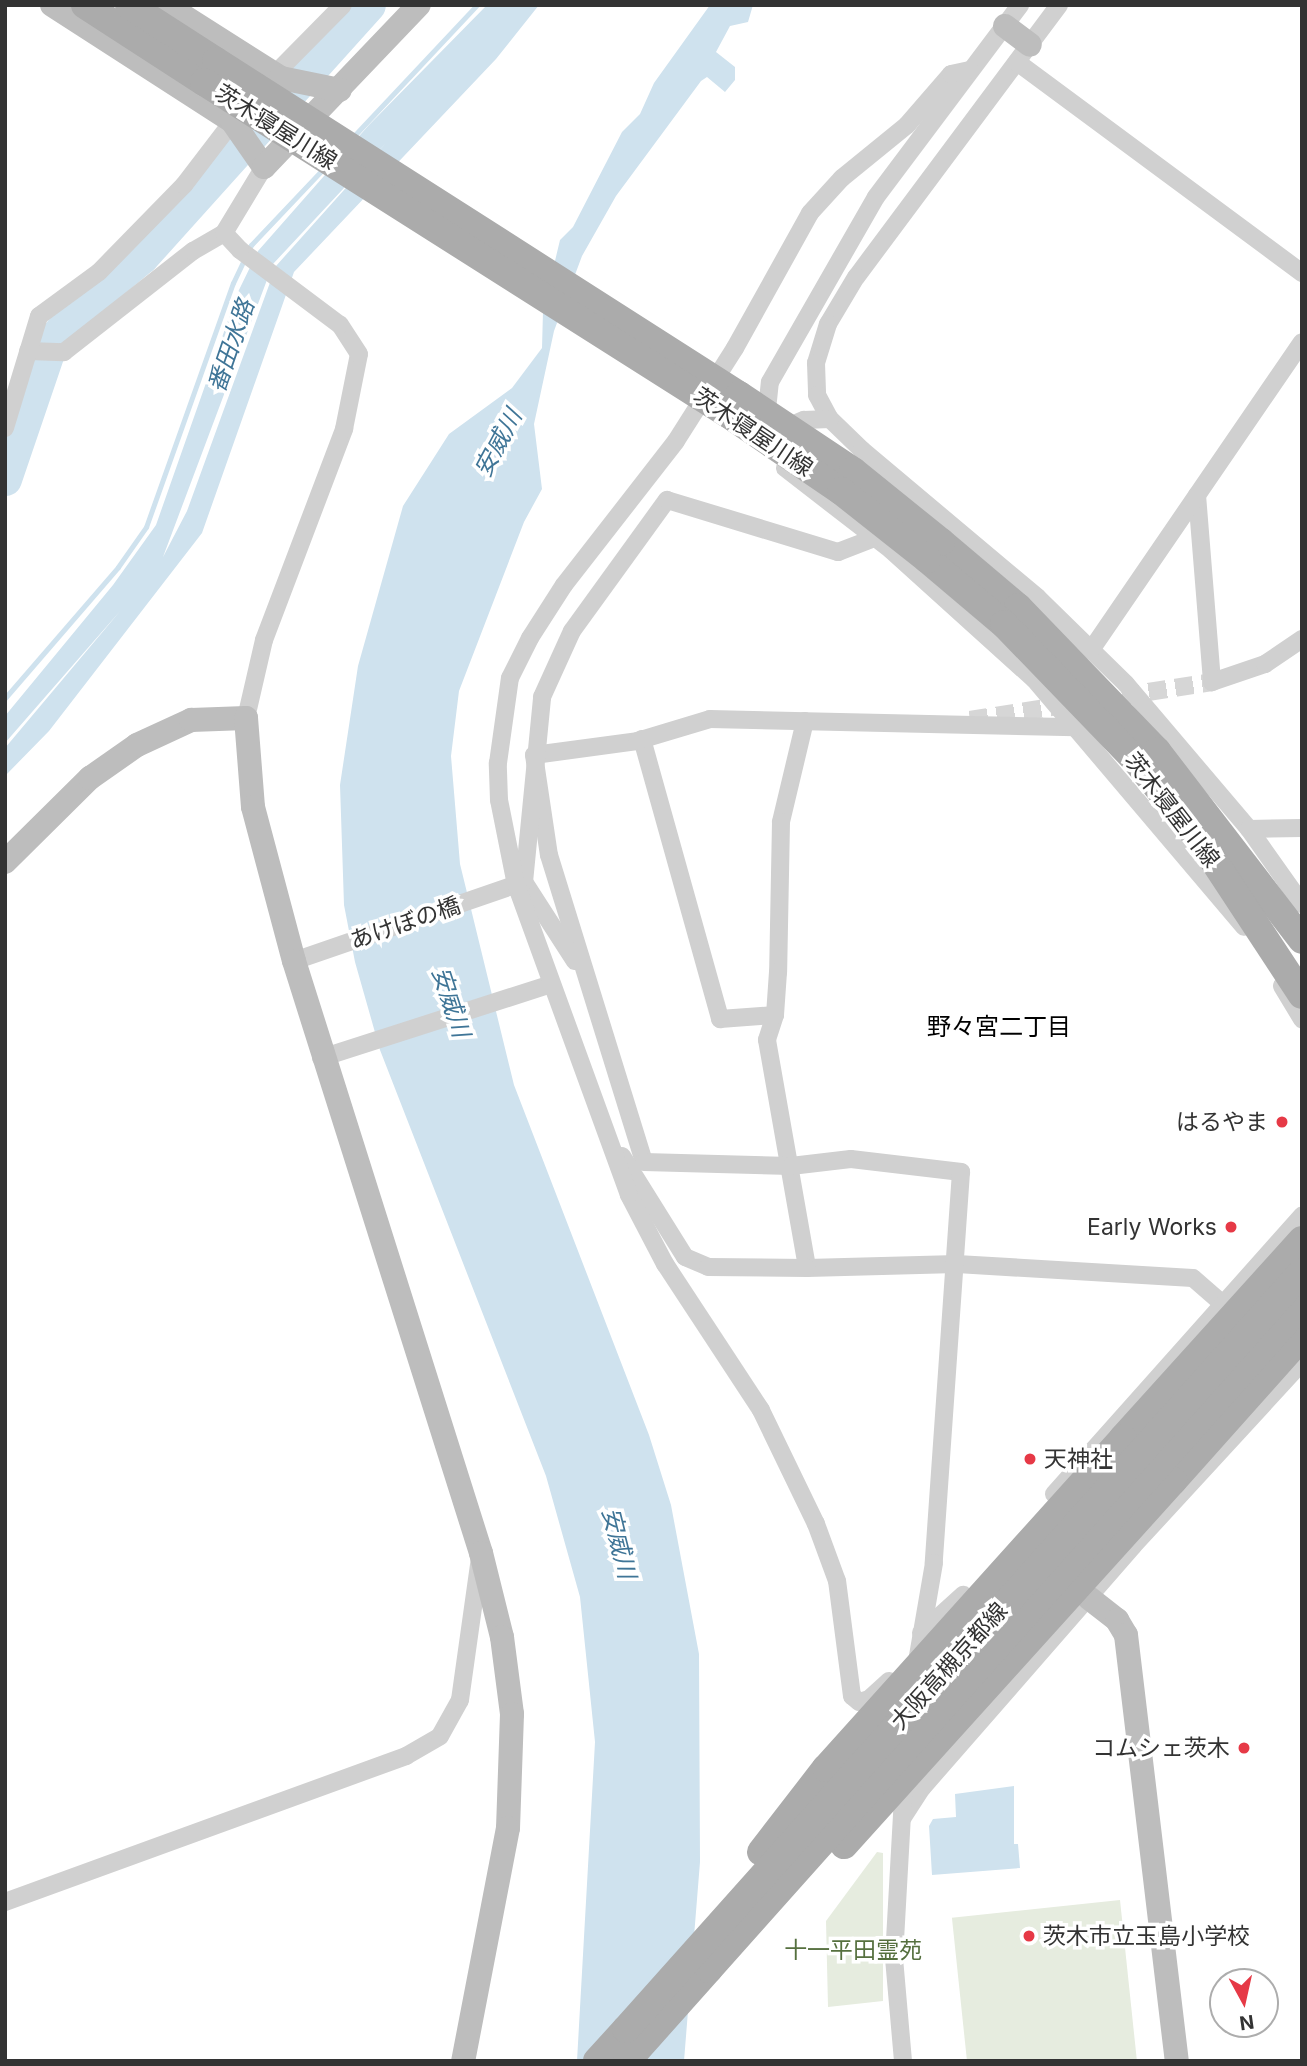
<!DOCTYPE html>
<meta charset="utf-8">
<style>
body{margin:0}
#map{position:relative;width:1307px;height:2066px;overflow:hidden;background:#fff;font-family:Inter,"Noto Sans JP",sans-serif}
div>[style]{position:absolute}
.green>*{inset:0;background:#e6ecdf;transform-origin:0 0}
.water>*{inset:0;background:#cfe2ee}
.stream>*{height:5px;margin:-2.5px;padding:0 2.5px;transform-origin:2.5px;border-radius:2.5px;background:#cfe2ee}
.river>*{height:33px;margin:-16.5px;padding:0 16.5px;transform-origin:16.5px;border-radius:16.5px;background:#cfe2ee}
.street-tunnel>*{height:18px;margin-top:-9px;transform-origin:0;background:repeating-linear-gradient(90deg,#d6d6d6 0 18px,transparent 0 27px)}
.street>*{height:18px;margin:-9px;padding:0 9px;transform-origin:9px;border-radius:9px;background:#d0d0d0}
.secondary>*{height:24px;margin:-12px;padding:0 12px;transform-origin:12px;border-radius:12px;background:#bdbdbd}
.primary>*{height:28px;margin:-14px;padding:0 14px;transform-origin:14px;border-radius:14px;background:#ababab}
.primary-bridge>*{height:28px;margin:-14px;padding:0 14px;transform-origin:14px;border-radius:14px;background:#ababab}
.dots>*{width:19px;height:19px;translate:-50% -50%;box-sizing:border-box;border:4px solid #fff;border-radius:50%}
span{translate:-50% -50%;white-space:nowrap;text-align:center;line-height:1.15;-webkit-text-stroke:7px #fff;paint-order:stroke}
.street-label{font-size:23px;color:#333}
.poi-label{font-size:23px;color:#333}
.right{translate:-100% -50%;text-align:right}
.left{translate:0 -50%;text-align:left}
.park-label{font-size:23px;color:#56703f}
.water-label{font-size:24px;color:#3f7597;font-style:italic}
.neighbourhood-label{font-size:24px;color:#000}
.frame{position:absolute;inset:0;border:7px solid #333;pointer-events:none}
.north{position:absolute;left:1209px;top:1968px;width:70px;height:70px;box-sizing:border-box;background:#fff;border:2px solid #adadad;border-radius:50%;rotate:172deg;font-size:19px;font-weight:700;line-height:28px;text-align:center;color:#333}
.north::after{content:'';display:block;margin:auto;width:24px;height:32px;background:#e63946;clip-path:polygon(50% 0,100% 100%,50% 72%,0 100%)}
</style>
<div id="map">
<div class="green">
<i style="clip-path:polygon(877px 1852px,883px 1853px,883px 2001px,828px 2007px,826px 1921px)"></i>
<i style="left:1120px;top:1900px;width:162px;height:169px;rotate:84deg"></i>
</div>
<div class="water">
<i style="clip-path:polygon(evenodd,487px 5px,539px 5px,496px 59px,294px 272px,202px 533px,49px 731px,5px 776px,5px 748px,121px 610px,5px 743px,5px 716px,113px 585px,156px 525px,238px 292px,258px 251px,368px 126px,487px 5px,386px 143px,276px 266px,187px 511px,163px 557px,273px 264px,386px 143px)"></i>
<i style="clip-path:polygon(710px 5px,753px 5px,748px 22px,730px 26px,716px 52px,735px 67px,735px 80px,725px 92px,707px 77px,701px 81px,616px 196px,582px 256px,554px 331px,534px 424px,542px 489px,524px 522px,459px 691px,451px 756px,460px 864px,514px 1085px,649px 1435px,671px 1505px,699px 1654px,700px 1862px,684px 2061px,577px 2061px,595px 1742px,580px 1597px,546px 1476px,380px 1050px,355px 962px,344px 905px,340px 785px,358px 666px,403px 506px,449px 434px,512px 388px,542px 348px,543px 311px,560px 240px,573px 227px,622px 132px,640px 114px,654px 83px)"></i>
<i style="clip-path:polygon(1014px 1786px,1014px 1844px,1018px 1844px,1020px 1868px,932px 1875px,929px 1826px,933px 1819px,956px 1817px,955px 1794px)"></i>
</div>
<div class="stream">
<i style="left:351px;top:139px;width:184px;rotate:-46.8deg"></i>
<i style="left:5px;top:698px;width:173px;rotate:-49.2deg"></i>
<i style="left:118px;top:567px;width:49px;rotate:-55deg"></i>
<i style="left:146px;top:527px;width:259px;rotate:-70.4deg"></i>
<i style="left:233px;top:283px;width:42px;rotate:-64.7deg"></i>
<i style="left:251px;top:245px;width:105px;rotate:-46.5deg"></i>
</div>
<div class="river">
<i style="left:5px;top:479px;width:146px;rotate:-71.2deg"></i>
<i style="left:52px;top:341px;width:36px;rotate:-51deg"></i>
<i style="left:75px;top:313px;width:87px;rotate:-39.9deg"></i>
<i style="left:142px;top:257px;width:339px;rotate:-48deg"></i>
</div>
<div class="street-tunnel">
<i style="left:1122px;top:696px;width:91px;rotate:-8.8deg"></i>
<i style="left:970px;top:720px;width:101px;rotate:-9.1deg"></i>
</div>
<div class="street">
<i style="left:1059px;top:5px;width:339px;rotate:126.7deg"></i>
<i style="left:856px;top:277px;width:55px;rotate:120.8deg"></i>
<i style="left:828px;top:324px;width:41px;rotate:107.1deg"></i>
<i style="left:816px;top:363px;width:32px;rotate:88deg"></i>
<i style="left:817px;top:395px;width:27px;rotate:62deg"></i>
<i style="left:830px;top:419px;width:45px;rotate:44.1deg"></i>
<i style="left:862px;top:450px;width:229px;rotate:40deg"></i>
<i style="left:1037px;top:597px;width:124px;rotate:44.3deg"></i>
<i style="left:1126px;top:684px;width:190px;rotate:49.7deg"></i>
<i style="left:1249px;top:829px;width:92px;rotate:54.8deg"></i>
<i style="left:1017px;top:62px;width:355px;rotate:36.5deg"></i>
<i style="left:267px;top:82px;width:108px;rotate:-45.4deg"></i>
<i style="left:28px;top:351px;width:36px;rotate:2deg"></i>
<i style="left:64px;top:352px;width:164px;rotate:-38.1deg"></i>
<i style="left:193px;top:251px;width:36px;rotate:-30deg"></i>
<i style="left:766px;top:419px;width:37px;rotate:-84deg"></i>
<i style="left:770px;top:382px;width:213px;rotate:-60.2deg"></i>
<i style="left:876px;top:197px;width:240px;rotate:-53.1deg"></i>
<i style="left:5px;top:428px;width:117px;rotate:-73.1deg"></i>
<i style="left:39px;top:316px;width:74px;rotate:-36.3deg"></i>
<i style="left:99px;top:272px;width:122px;rotate:-45.7deg"></i>
<i style="left:184px;top:185px;width:91px;rotate:-52.6deg"></i>
<i style="left:780px;top:430px;width:26px;rotate:-23deg"></i>
<i style="left:804px;top:420px;width:26px;rotate:-2deg"></i>
<i style="left:785px;top:468px;width:134px;rotate:37.7deg"></i>
<i style="left:891px;top:550px;width:193px;rotate:42.1deg"></i>
<i style="left:1034px;top:679px;width:325px;rotate:49.7deg"></i>
<i style="left:1197px;top:495px;width:188px;rotate:85.4deg"></i>
<i style="left:1212px;top:682px;width:56px;rotate:-18.8deg"></i>
<i style="left:1265px;top:664px;width:45px;rotate:-34deg"></i>
<i style="left:1091px;top:650px;width:373px;rotate:-55.6deg"></i>
<i style="left:246px;top:718px;width:80px;rotate:-77deg"></i>
<i style="left:264px;top:640px;width:226px;rotate:-69.2deg"></i>
<i style="left:344px;top:429px;width:76px;rotate:-78.7deg"></i>
<i style="left:359px;top:354px;width:35px;rotate:-123deg"></i>
<i style="left:340px;top:325px;width:125px;rotate:-143.1deg"></i>
<i style="left:240px;top:250px;width:23px;rotate:-133deg"></i>
<i style="left:224px;top:233px;width:77px;rotate:-58.8deg"></i>
<i style="left:805px;top:721px;width:104px;rotate:103.4deg"></i>
<i style="left:781px;top:822px;width:150px;rotate:91.1deg"></i>
<i style="left:778px;top:972px;width:43px;rotate:94deg"></i>
<i style="left:775px;top:1015px;width:26px;rotate:108deg"></i>
<i style="left:767px;top:1040px;width:231px;rotate:80deg"></i>
<i style="left:807px;top:1268px;width:150px;rotate:-1.5deg"></i>
<i style="left:957px;top:1264px;width:236px;rotate:3.4deg"></i>
<i style="left:1193px;top:1278px;width:38px;rotate:41deg"></i>
<i style="left:642px;top:739px;width:291px;rotate:74.4deg"></i>
<i style="left:720px;top:1019px;width:55px;rotate:-4.2deg"></i>
<i style="left:534px;top:755px;width:101px;rotate:81.5deg"></i>
<i style="left:549px;top:855px;width:321px;rotate:72.8deg"></i>
<i style="left:644px;top:1162px;width:147px;rotate:1.6deg"></i>
<i style="left:791px;top:1166px;width:60px;rotate:-6.7deg"></i>
<i style="left:851px;top:1159px;width:111px;rotate:6.7deg"></i>
<i style="left:961px;top:1172px;width:392px;rotate:94deg"></i>
<i style="left:934px;top:1563px;width:106px;rotate:99.8deg"></i>
<i style="left:534px;top:755px;width:104px;rotate:-7.7deg"></i>
<i style="left:637px;top:741px;width:76px;rotate:-16.8deg"></i>
<i style="left:710px;top:719px;width:366px;rotate:1.3deg"></i>
<i style="left:1249px;top:829px;width:53px;rotate:-1.1deg"></i>
<i style="left:524px;top:882px;width:94px;rotate:57.2deg"></i>
<i style="left:294px;top:961px;width:243px;rotate:-19deg"></i>
<i style="left:524px;top:882px;width:186px;rotate:-84.4deg"></i>
<i style="left:542px;top:697px;width:72px;rotate:-65.6deg"></i>
<i style="left:572px;top:631px;width:162px;rotate:-54.1deg"></i>
<i style="left:667px;top:500px;width:179px;rotate:16.9deg"></i>
<i style="left:838px;top:552px;width:40px;rotate:-21deg"></i>
<i style="left:1282px;top:986px;width:39px;rotate:59deg"></i>
<i style="left:321px;top:1058px;width:242px;rotate:-17.8deg"></i>
<i style="left:622px;top:1156px;width:119px;rotate:58deg"></i>
<i style="left:685px;top:1257px;width:25px;rotate:23deg"></i>
<i style="left:708px;top:1267px;width:99px;rotate:0.6deg"></i>
<i style="left:1054px;top:1494px;width:373px;rotate:-48.3deg"></i>
<i style="left:921px;top:1633px;width:57px;rotate:-42.1deg"></i>
<i style="left:889px;top:1681px;width:27px;rotate:138deg"></i>
<i style="left:869px;top:1699px;width:10px;rotate:163deg"></i>
<i style="left:859px;top:1702px;width:9px;rotate:-139deg"></i>
<i style="left:852px;top:1696px;width:116px;rotate:-97.4deg"></i>
<i style="left:837px;top:1581px;width:61px;rotate:-110.2deg"></i>
<i style="left:816px;top:1524px;width:127px;rotate:-115.8deg"></i>
<i style="left:761px;top:1410px;width:175px;rotate:-123.3deg"></i>
<i style="left:665px;top:1264px;width:78px;rotate:-117.6deg"></i>
<i style="left:629px;top:1195px;width:330px;rotate:-110deg"></i>
<i style="left:516px;top:885px;width:87px;rotate:-101.3deg"></i>
<i style="left:499px;top:800px;width:37px;rotate:-92deg"></i>
<i style="left:498px;top:763px;width:86px;rotate:-82deg"></i>
<i style="left:510px;top:678px;width:45px;rotate:-63.4deg"></i>
<i style="left:530px;top:638px;width:63px;rotate:-57.3deg"></i>
<i style="left:564px;top:585px;width:182px;rotate:-52.1deg"></i>
<i style="left:676px;top:441px;width:110px;rotate:-57.6deg"></i>
<i style="left:735px;top:348px;width:154px;rotate:-60.9deg"></i>
<i style="left:810px;top:213px;width:47px;rotate:-47.6deg"></i>
<i style="left:842px;top:178px;width:84px;rotate:-39.2deg"></i>
<i style="left:907px;top:125px;width:67px;rotate:-49.2deg"></i>
<i style="left:951px;top:74px;width:19px;rotate:-12deg"></i>
<i style="left:903px;top:1817px;width:35px;rotate:-57deg"></i>
<i style="left:922px;top:1788px;width:321px;rotate:-48.9deg"></i>
<i style="left:1133px;top:1546px;width:250px;rotate:-47.4deg"></i>
<i style="left:5px;top:1902px;width:427px;rotate:-20deg"></i>
<i style="left:406px;top:1756px;width:39px;rotate:-30deg"></i>
<i style="left:440px;top:1736px;width:41px;rotate:-60.9deg"></i>
<i style="left:460px;top:1700px;width:144px;rotate:-82deg"></i>
<i style="left:903px;top:2061px;width:103px;rotate:-95deg"></i>
<i style="left:894px;top:1958px;width:180px;rotate:-86.8deg"></i>
</div>
<div class="secondary">
<i style="left:52px;top:5px;width:214px;rotate:32.8deg"></i>
<i style="left:232px;top:121px;width:56px;rotate:55.2deg"></i>
<i style="left:264px;top:167px;width:224px;rotate:-46.3deg"></i>
<i style="left:166px;top:5px;width:136px;rotate:32.4deg"></i>
<i style="left:281px;top:78px;width:60px;rotate:11.5deg"></i>
<i style="left:1005px;top:26px;width:31px;rotate:37deg"></i>
<i style="left:5px;top:862px;width:120px;rotate:-44.7deg"></i>
<i style="left:90px;top:778px;width:57px;rotate:-35.1deg"></i>
<i style="left:137px;top:745px;width:60px;rotate:-24.8deg"></i>
<i style="left:191px;top:720px;width:55px;rotate:-2.1deg"></i>
<i style="left:246px;top:718px;width:89px;rotate:85.5deg"></i>
<i style="left:253px;top:807px;width:159px;rotate:75.1deg"></i>
<i style="left:294px;top:961px;width:621px;rotate:72.47deg"></i>
<i style="left:481px;top:1553px;width:87px;rotate:76deg"></i>
<i style="left:502px;top:1637px;width:78px;rotate:82.6deg"></i>
<i style="left:512px;top:1714px;width:114px;rotate:92deg"></i>
<i style="left:508px;top:1828px;width:237px;rotate:100.9deg"></i>
<i style="left:1089px;top:1598px;width:36px;rotate:38deg"></i>
<i style="left:1117px;top:1620px;width:17px;rotate:59deg"></i>
<i style="left:1126px;top:1635px;width:429px;rotate:83.2deg"></i>
</div>
<div class="primary">
<i style="left:85px;top:5px;width:142px;rotate:32.9deg"></i>
<i style="left:129px;top:5px;width:103px;rotate:32.8deg"></i>
<i style="left:941px;top:542px;width:101px;rotate:40.2deg"></i>
<i style="left:1018px;top:607px;width:200px;rotate:46deg"></i>
<i style="left:1157px;top:751px;width:238px;rotate:52.5deg"></i>
<i style="left:927px;top:559px;width:101px;rotate:40.2deg"></i>
<i style="left:1004px;top:624px;width:193px;rotate:46deg"></i>
<i style="left:1138px;top:763px;width:106px;rotate:51.5deg"></i>
<i style="left:1204px;top:846px;width:178px;rotate:56.7deg"></i>
<i style="left:1123px;top:1438px;width:267px;rotate:-47.9deg"></i>
<i style="left:1173px;top:1481px;width:194px;rotate:-48.3deg"></i>
<i style="left:597px;top:2061px;width:43px;rotate:-47.8deg"></i>
<i style="left:627px;top:2061px;width:123px;rotate:-48.3deg"></i>
</div>
<div class="primary-bridge">
<i style="left:216px;top:61px;width:621px;rotate:32.56deg"></i>
<i style="left:739px;top:395px;width:137px;rotate:33.7deg"></i>
<i style="left:853px;top:471px;width:113px;rotate:38.9deg"></i>
<i style="left:204px;top:82px;width:620px;rotate:32.36deg"></i>
<i style="left:728px;top:414px;width:137px;rotate:34.3deg"></i>
<i style="left:841px;top:491px;width:110px;rotate:38.3deg"></i>
<i style="left:844px;top:1845px;width:491px;rotate:-47.9deg"></i>
<i style="left:761px;top:1852px;width:106px;rotate:-52.3deg"></i>
<i style="left:826px;top:1768px;width:444px;rotate:-48deg"></i>
<i style="left:709px;top:1969px;width:891px;rotate:-48.28deg"></i>
<i style="left:626px;top:2029px;width:1015px;rotate:-48.24deg"></i>
</div>
<div class="dots">
<i style="left:1282px;top:1122px;background:#e63946"></i>
<i style="left:1231px;top:1227px;background:#e63946"></i>
<i style="left:1030px;top:1459px;background:#e63946"></i>
<i style="left:1244px;top:1748px;background:#e63946"></i>
<i style="left:1029px;top:1936px;background:#e63946"></i>
</div>
<div class="street-label">
<span style="left:276px;top:127px;rotate:32deg">茨木寝屋川線</span>
<span style="left:753px;top:432px;rotate:34deg">茨木寝屋川線</span>
<span style="left:1172px;top:810px;rotate:52deg">茨木寝屋川線</span>
<span style="left:405px;top:923px;rotate:-19deg">あけぼの橋</span>
<span style="left:949px;top:1666px;rotate:-48deg">大阪高槻京都線</span>
</div>
<div class="poi-label">
<span class="right" style="left:1268px;top:1122px">はるやま</span>
<span class="right" style="left:1217px;top:1227px">Early Works</span>
<span class="left" style="left:1044px;top:1459px">天神社</span>
<span class="right" style="left:1230px;top:1748px">コムシェ茨木</span>
<span class="left" style="left:1043px;top:1936px">茨木市立玉島小学校</span>
</div>
<div class="park-label">
<span style="left:853px;top:1950px">十一平田霊苑</span>
</div>
<div class="water-label">
<span style="left:231px;top:346px;rotate:-71deg">番田水路</span>
<span style="left:498px;top:443px;rotate:-62deg">安威川</span>
<span style="left:451px;top:1002px;rotate:72deg">安威川</span>
<span style="left:619px;top:1543px;rotate:76deg">安威川</span>
</div>
<div class="neighbourhood-label">
<span style="left:999px;top:1027px">野々宮二丁目</span>
</div>
<div class="frame"></div>
<div class="north">N</div>
</div>
